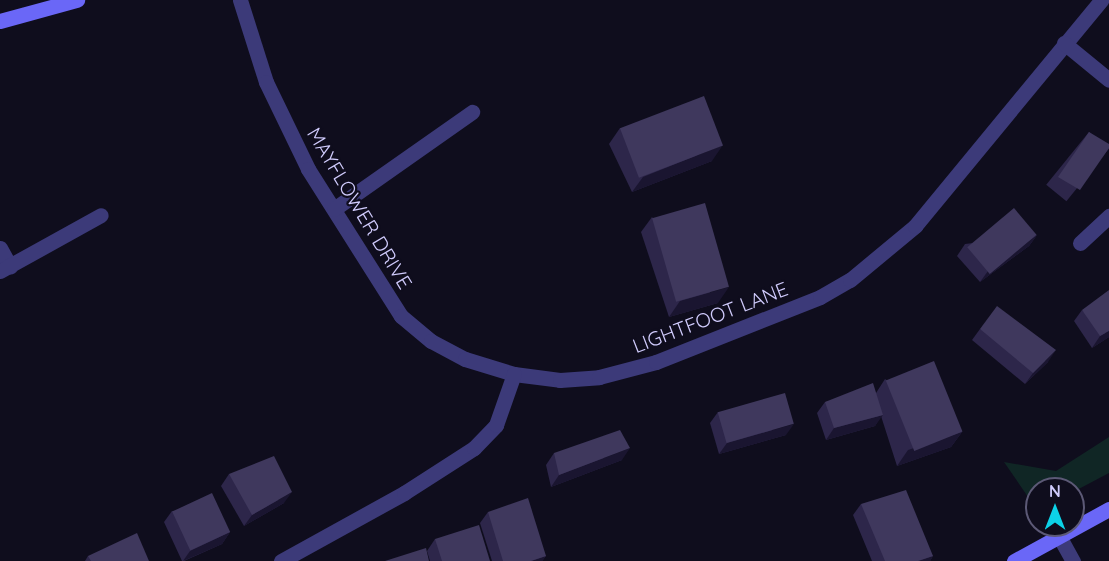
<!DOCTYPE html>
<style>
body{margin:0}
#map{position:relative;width:1109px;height:561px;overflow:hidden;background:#0f0d1d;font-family:Quicksand,sans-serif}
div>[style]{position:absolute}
.green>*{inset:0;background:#102625}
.street>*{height:15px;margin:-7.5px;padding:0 7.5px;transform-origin:7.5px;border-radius:7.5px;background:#3c3a79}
.secondary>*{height:15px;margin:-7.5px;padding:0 7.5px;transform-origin:7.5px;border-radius:7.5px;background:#6a67f7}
.wall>*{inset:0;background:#2d264a;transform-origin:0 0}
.shaded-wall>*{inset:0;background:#1a1530}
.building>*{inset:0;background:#3f385d;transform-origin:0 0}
span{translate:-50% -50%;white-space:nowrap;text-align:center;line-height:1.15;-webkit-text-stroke:4.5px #0f0d1d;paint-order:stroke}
.street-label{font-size:20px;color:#d0cbfc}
.north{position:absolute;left:1025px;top:477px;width:60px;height:60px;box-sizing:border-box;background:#0f0d1d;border:2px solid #5c5976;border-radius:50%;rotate:0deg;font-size:16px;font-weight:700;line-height:24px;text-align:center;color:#d0cbfc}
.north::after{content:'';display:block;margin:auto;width:21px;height:27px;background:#0cd1e7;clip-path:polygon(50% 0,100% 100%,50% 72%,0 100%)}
</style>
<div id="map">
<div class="green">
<i style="clip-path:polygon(1109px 437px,1109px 473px,1073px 492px,1073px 489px,1037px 489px,1037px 510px,1004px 462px,1056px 471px)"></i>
</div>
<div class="street">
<i style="left:240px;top:0;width:86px;rotate:72.4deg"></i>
<i style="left:266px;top:82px;width:97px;rotate:64.2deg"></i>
<i style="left:308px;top:169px;width:174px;rotate:57.7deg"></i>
<i style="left:401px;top:316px;width:39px;rotate:40deg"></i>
<i style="left:431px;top:341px;width:38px;rotate:28deg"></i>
<i style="left:465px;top:359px;width:51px;rotate:17deg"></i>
<i style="left:514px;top:374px;width:46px;rotate:7.4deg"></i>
<i style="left:560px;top:380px;width:39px;rotate:-4deg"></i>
<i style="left:599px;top:377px;width:59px;rotate:-14.7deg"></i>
<i style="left:656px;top:362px;width:176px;rotate:-21.6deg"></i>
<i style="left:820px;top:297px;width:34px;rotate:-30deg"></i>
<i style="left:850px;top:280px;width:85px;rotate:-39.7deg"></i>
<i style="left:915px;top:226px;width:293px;rotate:-50.5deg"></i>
<i style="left:1064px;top:43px;width:58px;rotate:39.4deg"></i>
<i style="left:334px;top:209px;width:169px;rotate:-35.1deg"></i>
<i style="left:1080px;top:243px;width:40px;rotate:-43deg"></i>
<i style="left:0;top:248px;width:21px;rotate:61deg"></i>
<i style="left:0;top:271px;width:115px;rotate:-29deg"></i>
<i style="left:1059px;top:536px;width:29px;rotate:61deg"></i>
<i style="left:281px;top:561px;width:141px;rotate:-28.9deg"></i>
<i style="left:404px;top:493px;width:83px;rotate:-32.7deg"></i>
<i style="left:474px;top:448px;width:32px;rotate:-46deg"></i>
<i style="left:496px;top:425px;width:54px;rotate:-70.6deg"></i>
</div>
<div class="secondary">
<i style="left:0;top:21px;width:80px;rotate:-15.3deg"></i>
<i style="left:1014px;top:561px;width:108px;rotate:-28.7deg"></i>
</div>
<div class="wall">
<i style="clip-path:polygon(620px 128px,712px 161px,632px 192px,609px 144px)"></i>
<i style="left:1089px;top:132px;width:26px;height:68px;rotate:39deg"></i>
<i style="clip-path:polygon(652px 217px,718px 303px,669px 317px,641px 232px)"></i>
<i style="clip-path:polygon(1037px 235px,1029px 246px,980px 282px,957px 256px,965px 244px)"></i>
<i style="clip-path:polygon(1082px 310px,1109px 337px,1092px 348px,1074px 321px)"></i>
<i style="clip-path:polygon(980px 329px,1048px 362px,1025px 384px,972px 340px)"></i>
<i style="clip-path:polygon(885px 379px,962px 432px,951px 447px,897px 466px,881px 416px,875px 426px,826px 440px,817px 413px,825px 402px,876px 393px)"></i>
<i style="clip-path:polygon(718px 412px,786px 435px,719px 454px,710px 423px)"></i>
<i style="clip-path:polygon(554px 453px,622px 460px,551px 487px,546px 465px)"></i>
<i style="clip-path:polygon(229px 474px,284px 503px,244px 526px,221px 486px)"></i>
<i style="clip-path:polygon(861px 504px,933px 556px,930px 561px,872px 561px,853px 515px)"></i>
<i style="clip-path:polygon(172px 511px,230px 532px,222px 544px,184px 561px,182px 561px,164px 522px)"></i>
<i style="clip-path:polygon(488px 512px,546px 556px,542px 561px,492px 561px,480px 523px)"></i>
<i style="clip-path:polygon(435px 539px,490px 561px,430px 561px,427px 551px)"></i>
<i style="clip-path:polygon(88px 556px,149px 561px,85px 561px)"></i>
</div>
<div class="shaded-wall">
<i style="clip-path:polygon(723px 145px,712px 161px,632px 192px,643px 177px)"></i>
<i style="clip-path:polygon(1037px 235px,1029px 246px,980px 282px,988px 271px)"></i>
<i style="clip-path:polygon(729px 287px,718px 303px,669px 317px,680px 301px)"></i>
<i style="clip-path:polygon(1109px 331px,1109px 337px,1092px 348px,1100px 336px)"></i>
<i style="clip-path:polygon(1056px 350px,1048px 362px,1025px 384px,1033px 373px)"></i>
<i style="clip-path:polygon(883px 415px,875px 426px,826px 440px,834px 428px)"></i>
<i style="clip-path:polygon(794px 424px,786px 435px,719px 454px,727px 443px)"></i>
<i style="clip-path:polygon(962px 432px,951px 447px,897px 466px,908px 450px)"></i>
<i style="clip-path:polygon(630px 448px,622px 460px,551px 487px,559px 475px)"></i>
<i style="clip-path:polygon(292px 492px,284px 503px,244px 526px,252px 515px)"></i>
<i style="clip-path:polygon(230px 532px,222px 544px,183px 561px,190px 551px)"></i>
<i style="clip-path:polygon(546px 556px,542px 561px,531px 561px)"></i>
<i style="clip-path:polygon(933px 556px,930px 561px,918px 561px)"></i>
</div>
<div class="building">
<i style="left:704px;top:96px;width:53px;height:90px;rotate:69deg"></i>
<i style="clip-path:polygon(1089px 132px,1109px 144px,1109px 148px,1080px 190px,1058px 177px)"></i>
<i style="left:705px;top:203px;width:87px;height:55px;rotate:74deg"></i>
<i style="left:1014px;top:208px;width:35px;height:61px;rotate:50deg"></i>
<i style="clip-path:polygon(1109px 290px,1109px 331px,1100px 336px,1082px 310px)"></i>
<i style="clip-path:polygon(997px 306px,1056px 350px,1033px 373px,980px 329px)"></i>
<i style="left:934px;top:361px;width:76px;height:52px;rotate:68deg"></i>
<i style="clip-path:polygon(873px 383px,883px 415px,834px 428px,825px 402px)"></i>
<i style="left:785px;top:393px;width:32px;height:70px;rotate:74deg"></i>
<i style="clip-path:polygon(620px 430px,630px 448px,559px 475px,554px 453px)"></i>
<i style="clip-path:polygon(274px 456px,292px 492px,252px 515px,229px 474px)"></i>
<i style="clip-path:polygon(906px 490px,933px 556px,918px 561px,885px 561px,861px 504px)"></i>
<i style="left:212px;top:493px;width:43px;height:44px;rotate:65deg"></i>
<i style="clip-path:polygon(528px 498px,546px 556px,531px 561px,503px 561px,488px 512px)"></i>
<i style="clip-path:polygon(479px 525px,490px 561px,442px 561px,435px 539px)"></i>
<i style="clip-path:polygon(137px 533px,149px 561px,91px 561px,88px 556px)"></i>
<i style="clip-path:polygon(426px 548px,429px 561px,385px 561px)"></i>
</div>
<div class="street-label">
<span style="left:360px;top:208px;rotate:59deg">MAYFLOWER DRIVE</span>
<span style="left:710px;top:317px;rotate:-21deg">LIGHTFOOT LANE</span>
</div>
<div class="north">N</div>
</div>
